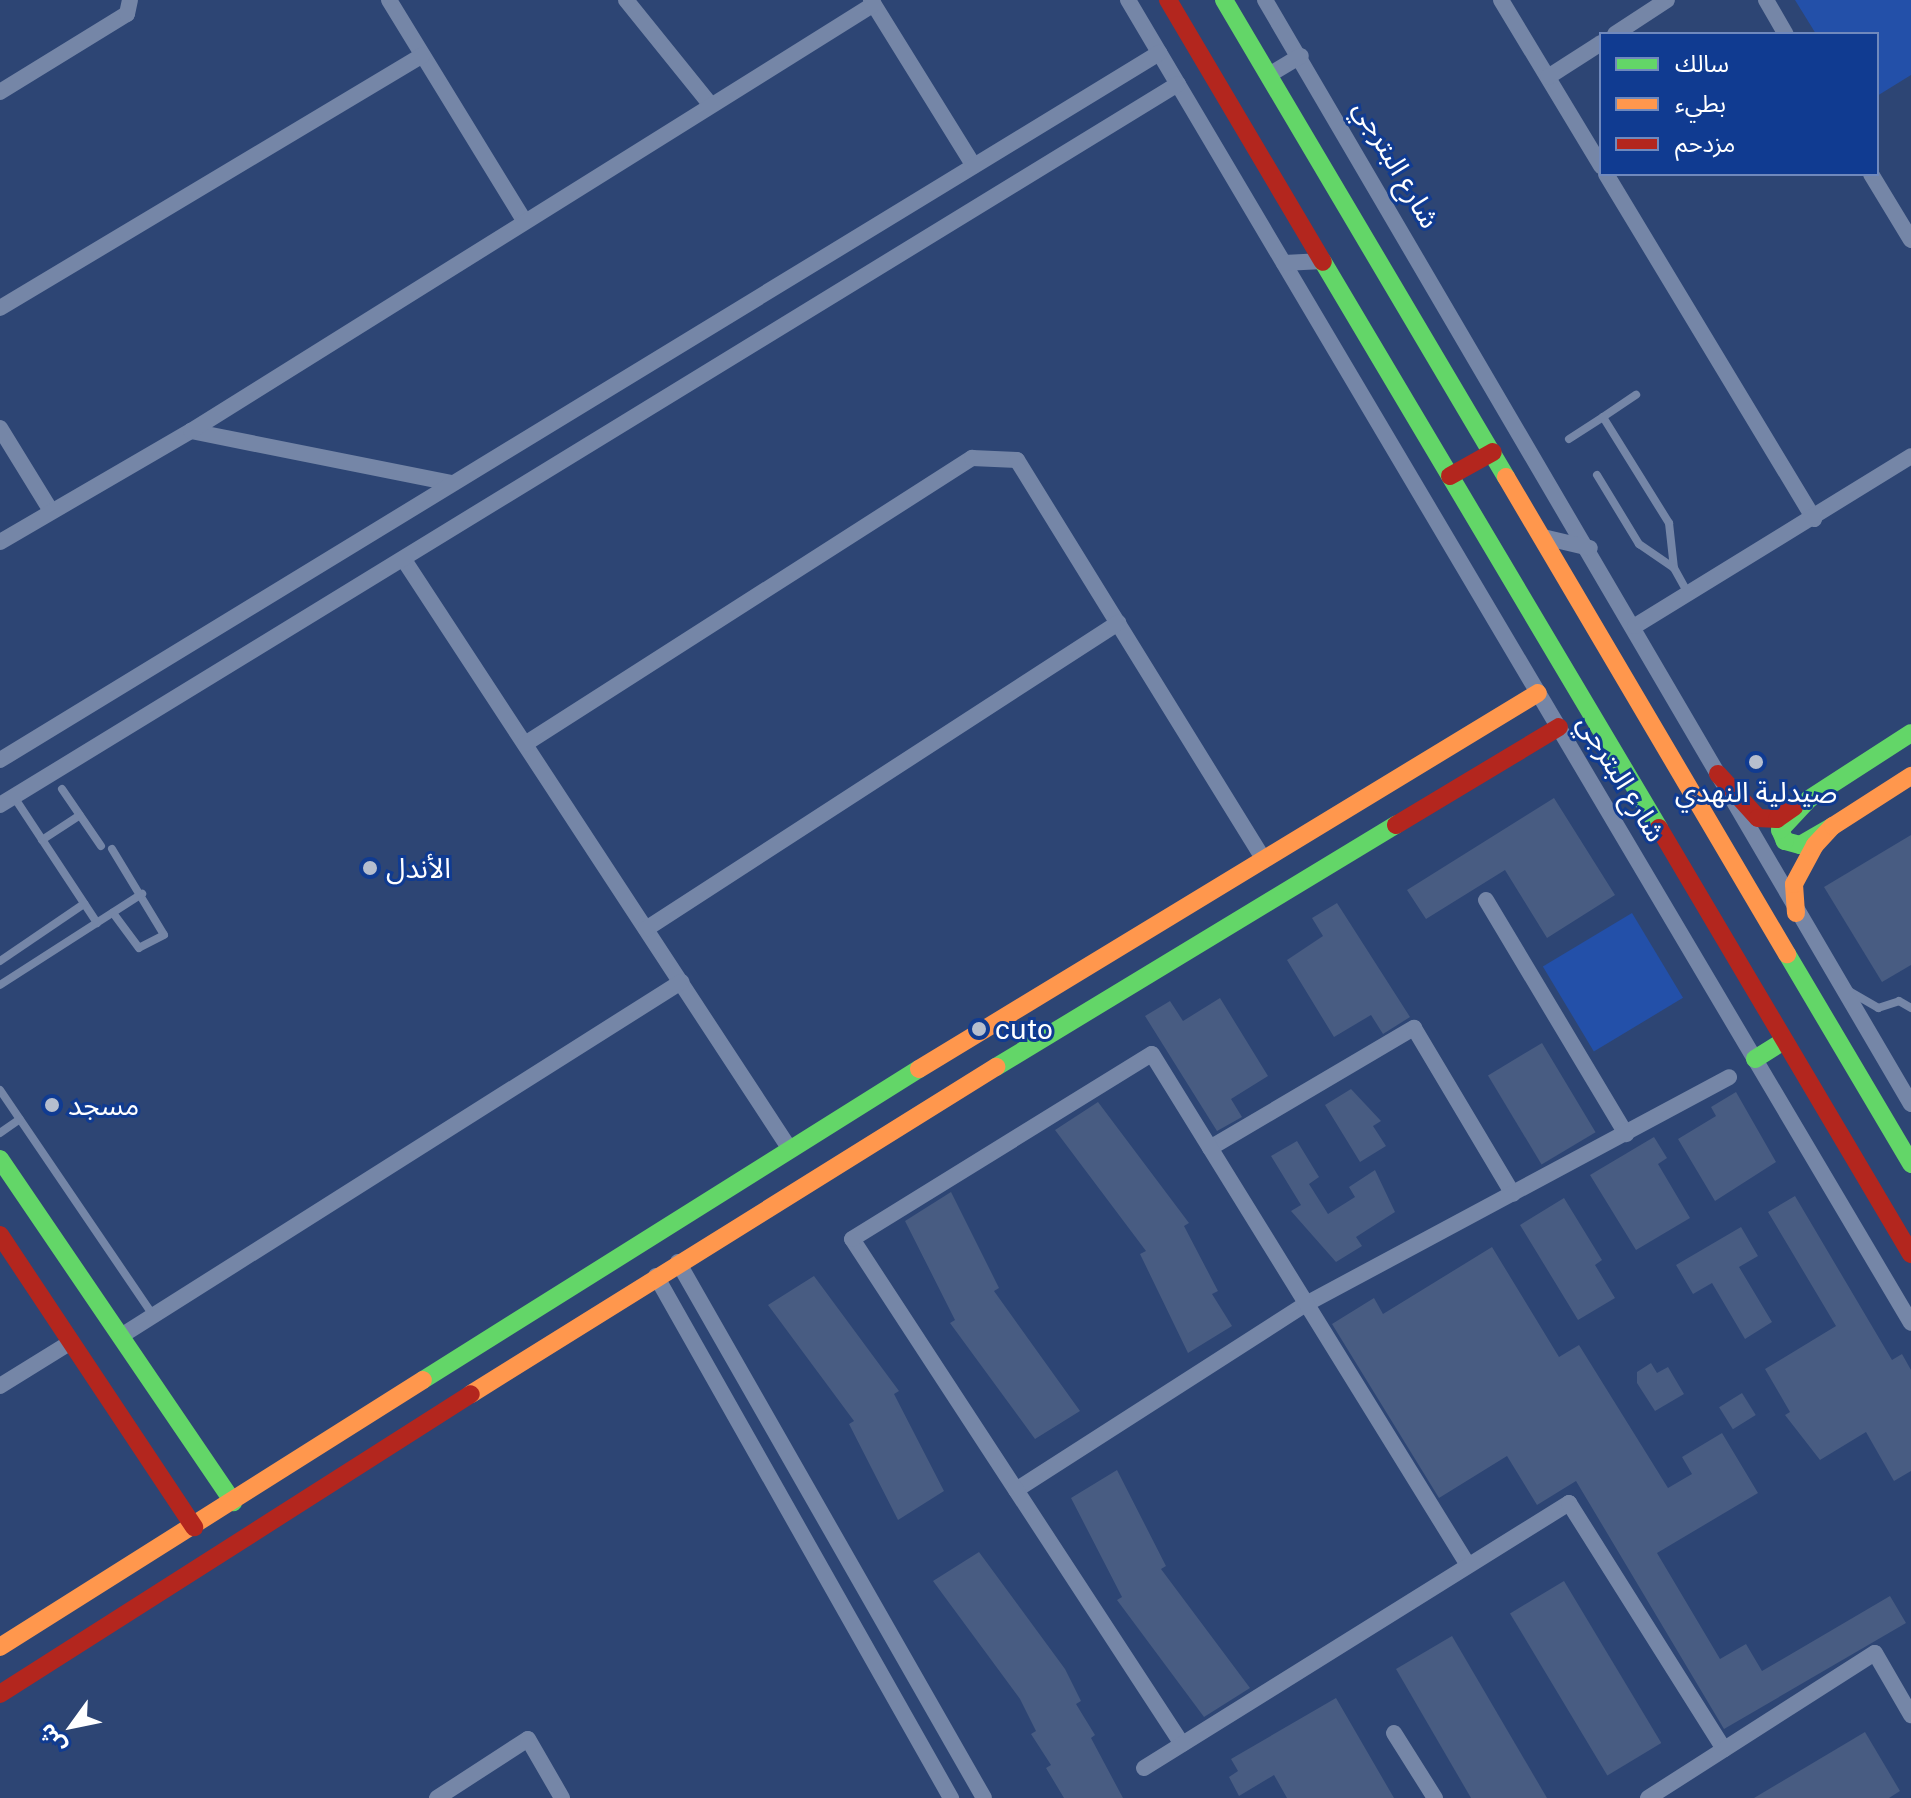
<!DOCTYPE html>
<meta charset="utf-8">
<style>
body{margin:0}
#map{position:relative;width:1911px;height:1798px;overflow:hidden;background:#2d4574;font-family:"Public Sans","Noto Sans Arabic",sans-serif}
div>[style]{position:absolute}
.green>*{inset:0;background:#2350a9;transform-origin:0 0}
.building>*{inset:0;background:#485c82;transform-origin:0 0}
.lane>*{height:8px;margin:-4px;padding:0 4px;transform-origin:4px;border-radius:4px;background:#7586a7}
.street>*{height:16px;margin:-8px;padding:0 8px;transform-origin:8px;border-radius:8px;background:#7586a7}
.fast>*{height:18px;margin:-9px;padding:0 9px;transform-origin:9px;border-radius:9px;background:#63d668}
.slow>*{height:18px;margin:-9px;padding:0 9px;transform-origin:9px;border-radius:9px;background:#ff974d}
.jam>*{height:18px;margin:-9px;padding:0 9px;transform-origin:9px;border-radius:9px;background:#b3261e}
.dots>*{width:22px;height:22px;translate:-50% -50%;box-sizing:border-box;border:4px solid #103b91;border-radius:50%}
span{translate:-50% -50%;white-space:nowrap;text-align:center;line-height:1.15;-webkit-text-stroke:6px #103b91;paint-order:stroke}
.street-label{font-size:28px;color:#fff}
.poi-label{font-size:28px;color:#fff}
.left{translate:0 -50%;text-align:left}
.legend{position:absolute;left:1599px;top:32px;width:280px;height:144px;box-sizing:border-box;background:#103b91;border:2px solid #7089bd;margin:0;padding:10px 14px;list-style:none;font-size:24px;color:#fff}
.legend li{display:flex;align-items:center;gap:16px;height:40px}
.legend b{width:40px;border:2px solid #7089bd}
.north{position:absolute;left:32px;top:1686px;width:80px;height:80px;-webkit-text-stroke:6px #103b91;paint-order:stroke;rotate:237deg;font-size:22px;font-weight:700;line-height:32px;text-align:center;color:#fff}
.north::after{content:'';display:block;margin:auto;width:28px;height:36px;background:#fff;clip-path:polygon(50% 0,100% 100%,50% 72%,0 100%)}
</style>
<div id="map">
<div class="green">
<i style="clip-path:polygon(1795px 0,1911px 0,1911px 75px,1877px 96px,1877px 34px,1816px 34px)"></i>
<i style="left:1632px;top:913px;width:99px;height:104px;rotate:59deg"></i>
</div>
<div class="building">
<i style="clip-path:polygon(1554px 798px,1615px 895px,1547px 938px,1505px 870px,1426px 919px,1407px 890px)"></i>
<i style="clip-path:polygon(1911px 835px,1911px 965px,1882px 982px,1824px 887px)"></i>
<i style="clip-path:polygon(1337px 903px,1410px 1017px,1383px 1034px,1371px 1015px,1334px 1037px,1287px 960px,1323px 936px,1312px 918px)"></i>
<i style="clip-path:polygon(1220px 998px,1268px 1076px,1231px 1099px,1242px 1117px,1217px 1131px,1145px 1016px,1170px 1001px,1183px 1021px)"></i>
<i style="left:1542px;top:1043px;width:104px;height:63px;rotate:59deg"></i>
<i style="clip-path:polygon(1351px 1089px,1381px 1121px,1373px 1126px,1386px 1146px,1360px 1162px,1325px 1105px)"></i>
<i style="clip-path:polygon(1736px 1092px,1776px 1162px,1715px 1201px,1678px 1139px,1716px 1116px,1711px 1107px)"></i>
<i style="clip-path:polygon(1098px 1102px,1189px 1223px,1184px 1226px,1218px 1291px,1212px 1294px,1232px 1326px,1188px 1353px,1140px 1254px,1146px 1251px,1055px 1130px)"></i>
<i style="clip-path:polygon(1654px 1137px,1667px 1158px,1658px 1164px,1690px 1218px,1636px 1250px,1590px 1175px)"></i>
<i style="clip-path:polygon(1297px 1141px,1319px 1177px,1309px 1184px,1328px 1214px,1355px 1197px,1349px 1187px,1375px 1170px,1395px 1212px,1356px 1237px,1362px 1246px,1336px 1262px,1291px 1211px,1301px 1205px,1271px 1156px)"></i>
<i style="clip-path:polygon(951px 1192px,999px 1288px,994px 1291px,1080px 1411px,1035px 1439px,950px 1323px,955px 1320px,905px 1221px)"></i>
<i style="clip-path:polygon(1795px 1196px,1892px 1360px,1902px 1354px,1911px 1370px,1911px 1471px,1894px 1481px,1866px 1432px,1820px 1460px,1785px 1415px,1790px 1412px,1765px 1369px,1836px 1326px,1768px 1212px)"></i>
<i style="clip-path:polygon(1564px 1198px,1602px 1260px,1595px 1265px,1615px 1298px,1578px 1320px,1520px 1225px)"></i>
<i style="clip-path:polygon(1741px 1227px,1758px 1256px,1739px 1267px,1772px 1322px,1745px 1339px,1712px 1283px,1693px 1294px,1676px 1265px)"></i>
<i style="clip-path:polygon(1492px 1247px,1559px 1357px,1579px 1345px,1668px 1488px,1692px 1474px,1682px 1457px,1722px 1433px,1758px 1493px,1657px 1553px,1720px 1659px,1746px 1644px,1762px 1671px,1890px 1596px,1906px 1623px,1724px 1729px,1576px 1481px,1537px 1505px,1507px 1456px,1439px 1498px,1332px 1324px,1374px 1298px,1383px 1314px)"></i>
<i style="clip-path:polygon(814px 1276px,899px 1391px,894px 1394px,944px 1491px,898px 1520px,849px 1424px,854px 1421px,768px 1305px)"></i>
<i style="clip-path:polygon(1651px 1363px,1657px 1373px,1668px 1367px,1684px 1394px,1655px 1411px,1637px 1383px,1637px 1372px)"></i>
<i style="left:1742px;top:1393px;width:26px;height:27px;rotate:58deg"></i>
<i style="clip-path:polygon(1117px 1470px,1166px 1566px,1161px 1569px,1250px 1688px,1204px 1717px,1117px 1600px,1122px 1597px,1071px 1498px)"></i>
<i style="clip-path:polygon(979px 1552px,1065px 1669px,1081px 1701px,1076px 1704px,1095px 1735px,1091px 1738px,1123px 1798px,1064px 1798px,1046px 1768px,1051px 1765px,1031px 1734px,1036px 1731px,1020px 1699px,933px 1581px)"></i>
<i style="left:1564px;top:1581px;width:189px;height:63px;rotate:59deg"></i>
<i style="clip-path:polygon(1452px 1636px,1547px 1798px,1471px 1798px,1396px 1669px)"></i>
<i style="clip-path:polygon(1336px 1698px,1394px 1798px,1287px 1798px,1274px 1775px,1239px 1796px,1229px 1777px,1238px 1771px,1231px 1759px)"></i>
<i style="clip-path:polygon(1865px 1732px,1900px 1791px,1889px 1798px,1754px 1798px)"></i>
</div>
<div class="lane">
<i style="left:1603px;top:417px;width:40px;rotate:-34deg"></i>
<i style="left:1569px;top:439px;width:40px;rotate:-32.9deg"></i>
<i style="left:1603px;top:417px;width:125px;rotate:58.1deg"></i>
<i style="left:1669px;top:523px;width:45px;rotate:83.7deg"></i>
<i style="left:1674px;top:568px;width:29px;rotate:61deg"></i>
<i style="left:1597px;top:475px;width:81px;rotate:58.7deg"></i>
<i style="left:1639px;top:544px;width:42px;rotate:34.4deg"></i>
<i style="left:62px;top:789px;width:69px;rotate:55.6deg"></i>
<i style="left:14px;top:797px;width:151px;rotate:56.6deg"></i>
<i style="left:42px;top:840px;width:45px;rotate:-33.3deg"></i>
<i style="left:112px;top:849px;width:100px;rotate:58.8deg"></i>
<i style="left:164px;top:935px;width:28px;rotate:153deg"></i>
<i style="left:139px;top:948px;width:44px;rotate:-126.6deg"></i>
<i style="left:0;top:961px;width:102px;rotate:-34.2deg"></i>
<i style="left:0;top:985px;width:169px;rotate:-32.7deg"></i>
<i style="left:1849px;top:991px;width:34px;rotate:30deg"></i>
<i style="left:1878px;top:1008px;width:22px;rotate:-18deg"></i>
<i style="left:1899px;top:1001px;width:14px;rotate:30deg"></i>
<i style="left:0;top:1090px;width:272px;rotate:55.8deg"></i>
<i style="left:0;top:1133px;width:24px;rotate:-35deg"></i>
</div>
<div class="street">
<i style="left:389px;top:0;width:258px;rotate:58.5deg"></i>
<i style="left:626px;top:0;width:134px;rotate:51.1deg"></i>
<i style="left:871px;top:0;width:195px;rotate:58.2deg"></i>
<i style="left:1128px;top:0;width:1537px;rotate:59.38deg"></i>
<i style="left:1265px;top:0;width:1279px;rotate:59.67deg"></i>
<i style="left:1501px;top:0;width:194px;rotate:58.9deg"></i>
<i style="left:1766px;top:0;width:39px;rotate:60deg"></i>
<i style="left:1615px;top:34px;width:62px;rotate:-33.2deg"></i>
<i style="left:1269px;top:75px;width:37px;rotate:-31deg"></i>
<i style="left:1548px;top:77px;width:63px;rotate:-32.7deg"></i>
<i style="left:0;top:92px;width:149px;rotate:-31.6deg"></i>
<i style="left:127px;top:14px;width:14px;rotate:-78deg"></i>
<i style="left:1606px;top:174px;width:403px;rotate:58.9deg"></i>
<i style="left:1871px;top:174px;width:77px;rotate:58.8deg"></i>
<i style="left:1284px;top:263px;width:39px;rotate:-3deg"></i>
<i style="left:0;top:308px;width:492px;rotate:-30.9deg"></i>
<i style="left:0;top:428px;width:97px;rotate:58.4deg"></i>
<i style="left:191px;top:431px;width:266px;rotate:11.3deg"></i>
<i style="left:1543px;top:537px;width:48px;rotate:13.2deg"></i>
<i style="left:0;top:542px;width:221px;rotate:-30.2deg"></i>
<i style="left:191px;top:431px;width:805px;rotate:-32.01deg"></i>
<i style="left:404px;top:560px;width:703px;rotate:56.78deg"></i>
<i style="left:1635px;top:626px;width:324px;rotate:-31.6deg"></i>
<i style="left:525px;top:744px;width:531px;rotate:-32.61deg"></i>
<i style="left:972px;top:458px;width:45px;rotate:2.5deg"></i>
<i style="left:1017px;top:460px;width:470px;rotate:58.3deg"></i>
<i style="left:0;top:760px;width:1358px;rotate:-31.38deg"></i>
<i style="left:0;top:805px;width:1381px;rotate:-31.47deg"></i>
<i style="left:1486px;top:900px;width:273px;rotate:59.1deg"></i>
<i style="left:646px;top:929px;width:563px;rotate:-32.96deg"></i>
<i style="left:1210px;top:1148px;width:237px;rotate:-30.5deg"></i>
<i style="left:1414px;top:1028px;width:193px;rotate:59.2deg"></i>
<i style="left:678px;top:1262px;width:617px;rotate:60.28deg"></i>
<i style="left:656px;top:1276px;width:600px;rotate:60.53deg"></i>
<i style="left:121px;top:1336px;width:663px;rotate:-32.3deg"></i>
<i style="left:0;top:1386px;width:84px;rotate:-31.8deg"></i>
<i style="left:1016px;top:1490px;width:345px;rotate:-32.7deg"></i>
<i style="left:1306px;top:1304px;width:480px;rotate:-28.2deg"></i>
<i style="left:1394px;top:1733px;width:77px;rotate:57.8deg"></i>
<i style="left:1182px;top:1744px;width:603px;rotate:-123.16deg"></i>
<i style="left:852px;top:1239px;width:352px;rotate:-31.7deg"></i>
<i style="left:1152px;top:1054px;width:601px;rotate:58.27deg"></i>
<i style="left:1144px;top:1768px;width:501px;rotate:-31.94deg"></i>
<i style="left:1569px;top:1503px;width:291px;rotate:57.8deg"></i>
<i style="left:437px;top:1798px;width:108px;rotate:-33deg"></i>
<i style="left:528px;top:1739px;width:68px;rotate:60deg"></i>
<i style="left:1648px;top:1798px;width:269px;rotate:-32.6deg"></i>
<i style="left:1875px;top:1653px;width:72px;rotate:59.9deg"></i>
</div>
<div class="fast">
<i style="left:1224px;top:0;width:554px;rotate:59.41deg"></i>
<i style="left:1323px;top:262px;width:658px;rotate:59.3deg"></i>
<i style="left:1833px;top:826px;width:38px;rotate:150deg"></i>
<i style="left:1800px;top:845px;width:16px;rotate:-165deg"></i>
<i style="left:1785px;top:841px;width:12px;rotate:-114deg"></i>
<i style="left:1780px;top:830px;width:42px;rotate:-46.9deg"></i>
<i style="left:1809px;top:799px;width:121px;rotate:-32.9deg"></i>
<i style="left:1787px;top:954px;width:244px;rotate:59.4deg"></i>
<i style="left:1755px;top:1059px;width:34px;rotate:-32deg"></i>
<i style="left:996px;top:1067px;width:468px;rotate:-31.2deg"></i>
<i style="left:0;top:1159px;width:415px;rotate:55.8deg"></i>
<i style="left:423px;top:1380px;width:585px;rotate:-32.09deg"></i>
</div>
<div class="slow">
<i style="left:1506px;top:477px;width:554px;rotate:59.5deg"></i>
<i style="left:1796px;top:913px;width:29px;rotate:-94deg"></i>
<i style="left:1794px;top:884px;width:44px;rotate:-61.7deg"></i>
<i style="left:1815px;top:845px;width:26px;rotate:-47deg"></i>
<i style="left:1833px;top:826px;width:93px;rotate:-32.7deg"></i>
<i style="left:919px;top:1069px;width:724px;rotate:-31.28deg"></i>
<i style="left:471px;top:1394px;width:619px;rotate:-31.92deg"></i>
<i style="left:0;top:1647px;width:500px;rotate:-32.26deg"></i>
</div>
<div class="jam">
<i style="left:1168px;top:0;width:304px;rotate:59.4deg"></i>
<i style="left:1450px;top:476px;width:49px;rotate:-29.2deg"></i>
<i style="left:1718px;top:774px;width:59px;rotate:47.7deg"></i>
<i style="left:1758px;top:818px;width:19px;rotate:3deg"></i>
<i style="left:1777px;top:819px;width:21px;rotate:-35deg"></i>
<i style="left:1396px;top:825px;width:190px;rotate:-31deg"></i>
<i style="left:1659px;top:828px;width:495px;rotate:59.4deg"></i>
<i style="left:0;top:1235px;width:351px;rotate:56.4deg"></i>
<i style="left:0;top:1694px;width:558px;rotate:-32.49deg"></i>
</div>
<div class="dots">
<i style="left:1756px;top:762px;background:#b6bece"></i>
<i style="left:370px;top:868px;background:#b6bece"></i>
<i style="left:979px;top:1029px;background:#b6bece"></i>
<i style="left:52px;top:1105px;background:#b6bece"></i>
</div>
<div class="street-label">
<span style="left:1397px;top:164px;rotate:60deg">شارع البترجي</span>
<span style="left:1622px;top:778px;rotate:59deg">شارع البترجي</span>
</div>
<div class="poi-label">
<span style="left:1756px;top:792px">صيدلية النهدي</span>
<span class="left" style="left:386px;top:868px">الأندل</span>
<span class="left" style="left:995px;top:1029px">cuto</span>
<span class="left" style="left:68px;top:1105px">مسجد</span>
</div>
<ul class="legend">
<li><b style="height:10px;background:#63d668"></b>سالك</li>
<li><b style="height:10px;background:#ff974d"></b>بطيء</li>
<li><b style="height:10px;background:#b3261e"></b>مزدحم</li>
</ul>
<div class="north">ش</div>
</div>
